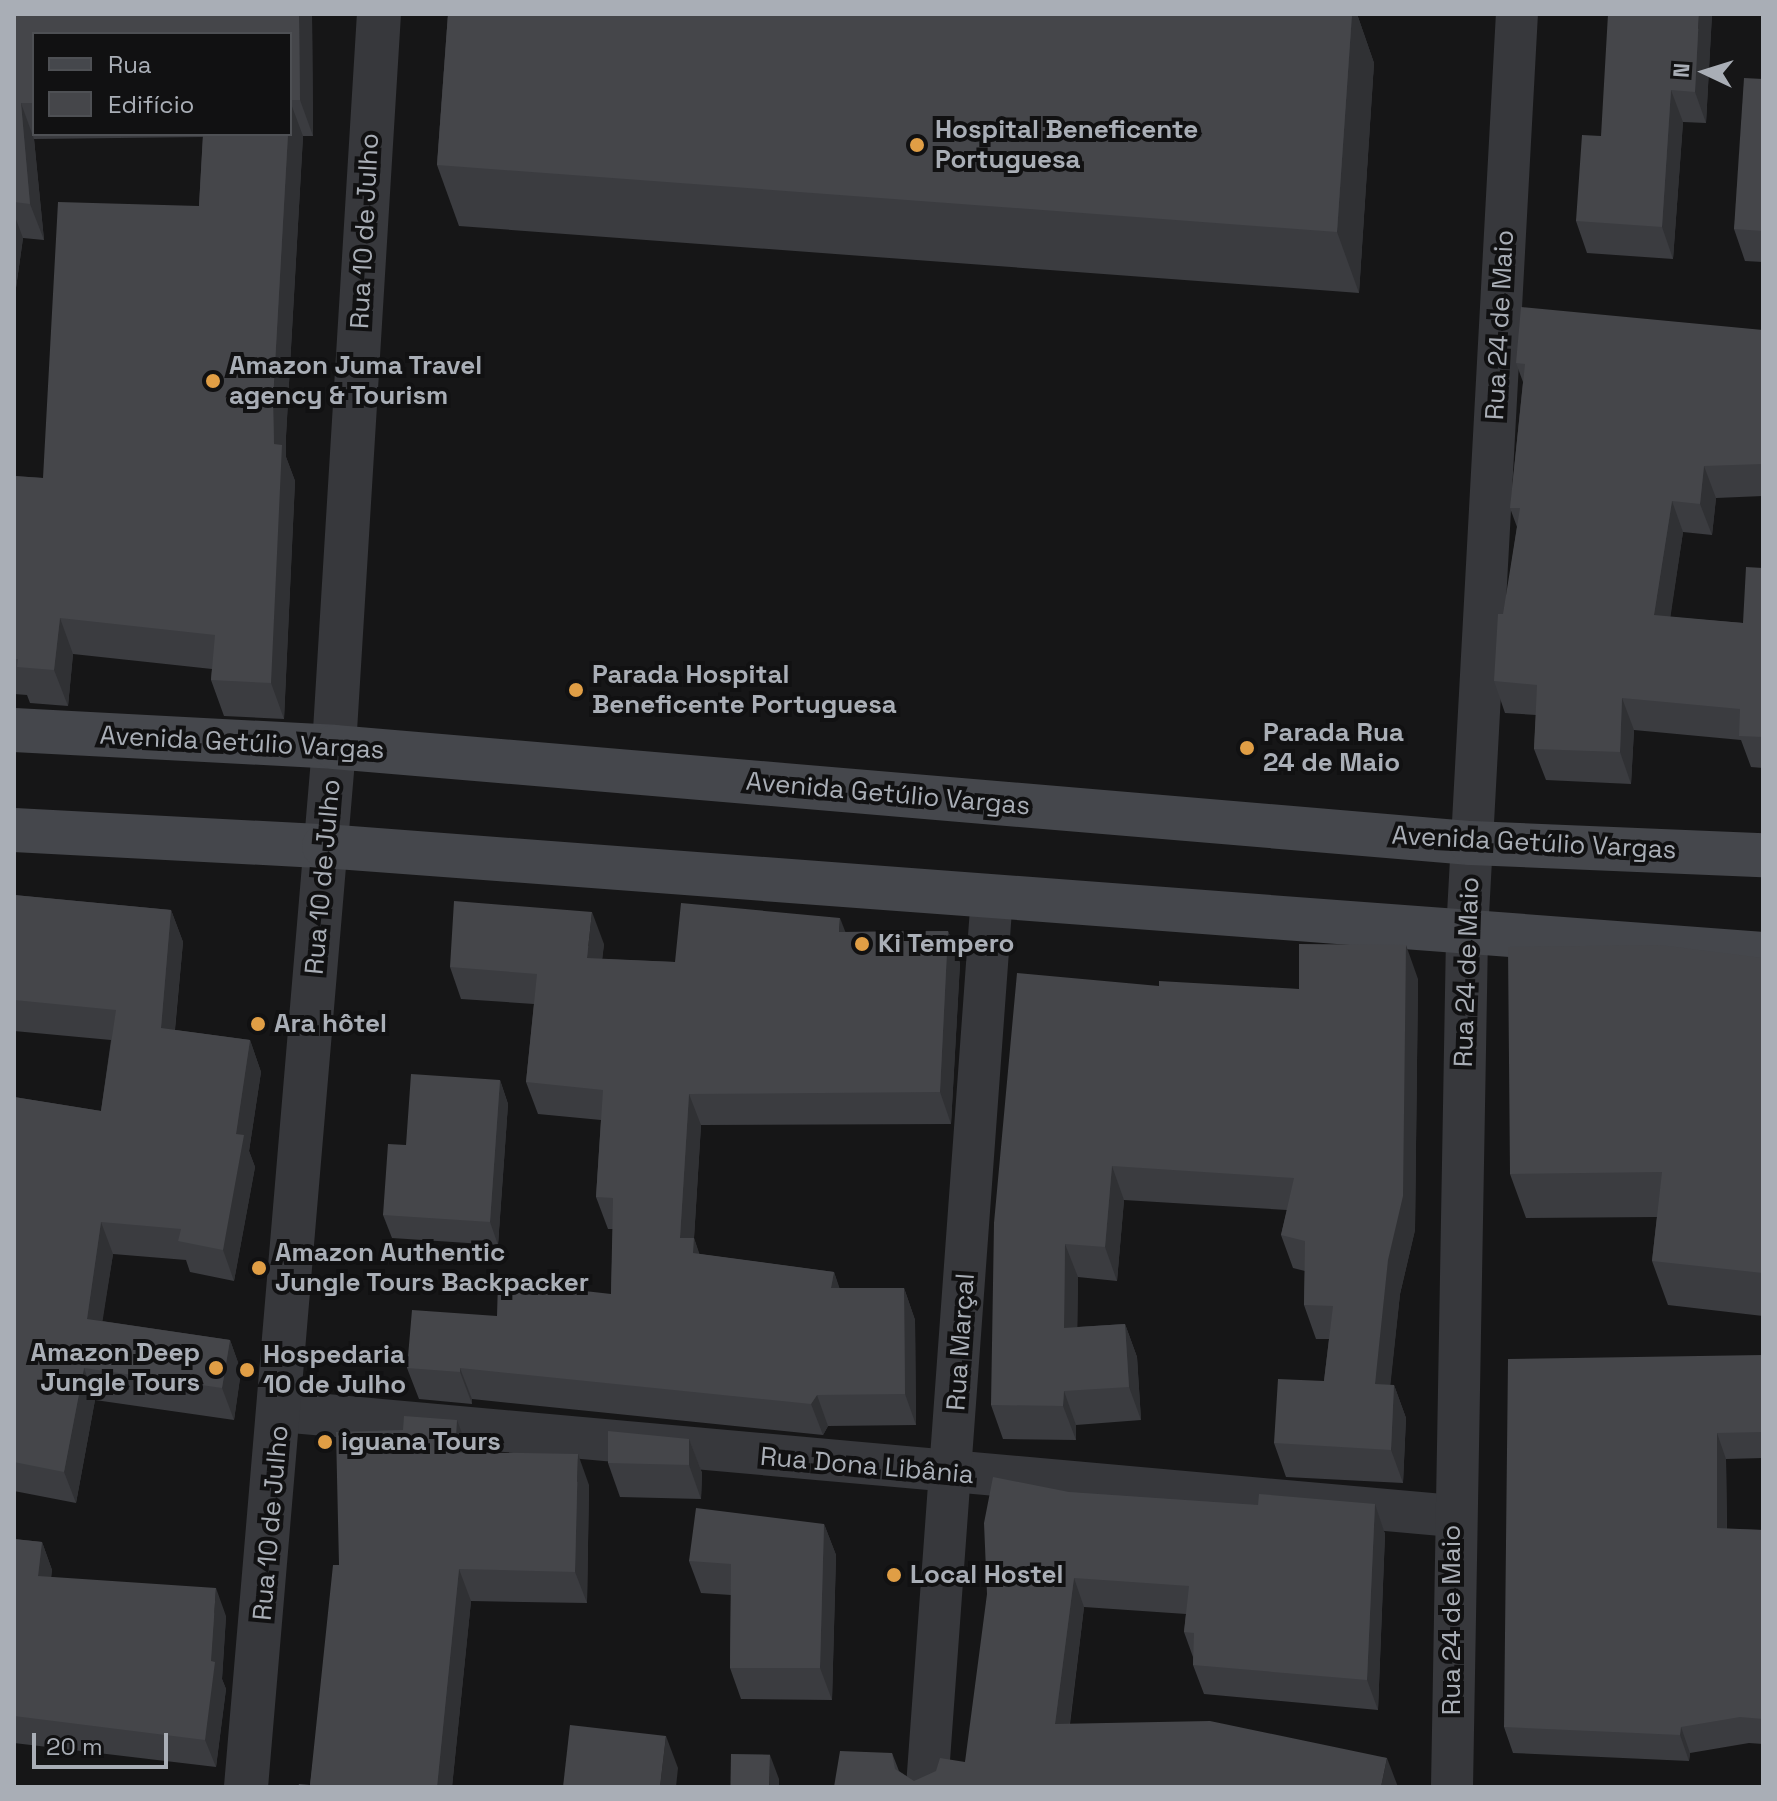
<!DOCTYPE html>
<meta charset="utf-8">
<style>
body{margin:0}
#map{position:relative;width:1777px;height:1801px;overflow:hidden;background:#161617;font-family:"Space Grotesk",sans-serif}
div>[style]{position:absolute}
.minor>*{height:42px;margin:-21px;padding:0 21px;transform-origin:21px;border-radius:21px;background:#37383c}
.tertiary>*{height:44px;margin:-22px;padding:0 22px;transform-origin:22px;border-radius:22px;background:#37383c}
.secondary>*{height:44px;margin:-22px;padding:0 22px;transform-origin:22px;border-radius:22px;background:#45474c}
.wall>*{inset:0;background:#3b3c40}
.shaded-wall>*{inset:0;background:#303134}
.building>*{inset:0;background:#45464a;transform-origin:0 0}
.dots>*{width:22px;height:22px;translate:-50% -50%;box-sizing:border-box;border:4px solid #111112;border-radius:50%}
span{translate:-50% -50%;white-space:nowrap;text-align:center;line-height:1.15;-webkit-text-stroke:8px #111112;paint-order:stroke}
.poi-label{font-size:26px;color:#a9aeb6;font-weight:700}
.left{translate:0 -50%;text-align:left}
.right{translate:-100% -50%;text-align:right}
.street-label{font-size:26px;color:#a9aeb6}
.frame{position:absolute;inset:0;border:16px solid #a9aeb6;pointer-events:none}
.legend{position:absolute;left:32px;top:32px;width:260px;height:104px;box-sizing:border-box;background:#111112;border:2px solid #4e5054;margin:0;padding:10px 14px;list-style:none;font-size:24px;color:#a9aeb6}
.legend li{display:flex;align-items:center;gap:16px;height:40px}
.legend b{width:40px;border:2px solid #4e5054}
.north{position:absolute;left:1665px;top:32px;width:80px;height:80px;-webkit-text-stroke:6px #111112;paint-order:stroke;rotate:274deg;font-size:22px;font-weight:700;line-height:32px;text-align:center;color:#a9aeb6}
.north::after{content:'';display:block;margin:auto;width:28px;height:36px;background:#a9aeb6;clip-path:polygon(50% 0,100% 100%,50% 72%,0 100%)}
.scale{position:absolute;left:32px;top:1733px;width:136px;height:36px;box-sizing:border-box;border:4px solid #a9aeb6;border-top:0;padding-left:10px;font-size:24px;line-height:28px;white-space:nowrap;color:#a9aeb6;-webkit-text-stroke:6px #111112;paint-order:stroke}
</style>
<div id="map">
<div class="minor">
<i style="left:281px;top:1411px;width:1177px;rotate:5.12deg"></i>
<i style="left:927px;top:1787px;width:893px;rotate:-85.83deg"></i>
<i style="left:1452px;top:1787px;width:854px;rotate:-88.99deg"></i>
<i style="left:1467px;top:933px;width:920px;rotate:-86.89deg"></i>
</div>
<div class="tertiary">
<i style="left:246px;top:1787px;width:1044px;rotate:-85.16deg"></i>
<i style="left:334px;top:747px;width:734px;rotate:-86.49deg"></i>
</div>
<div class="secondary">
<i style="left:14px;top:730px;width:320px;rotate:3deg"></i>
<i style="left:334px;top:747px;width:1141px;rotate:4.83deg"></i>
<i style="left:1471px;top:843px;width:292px;rotate:2.4deg"></i>
<i style="left:14px;top:830px;width:310px;rotate:3deg"></i>
<i style="left:324px;top:846px;width:1443px;rotate:4.29deg"></i>
</div>
<div class="wall">
<i style="clip-path:polygon(evenodd,14px 14px,312px 14px,313px 136px,303px 136px,286px 436px,286px 457px,295px 481px,284px 719px,224px 716px,211px 680px,212px 669px,73px 654px,68px 706px,30px 703px,27px 695px,14px 694px,14px 476px,43px 478px,199px 206px,203px 137px,34px 139px,44px 240px,23px 238px,14px 302px,14px 14px,34px 34px,290px 134px,34px 134px,34px 34px)"></i>
<i style="clip-path:polygon(448px 14px,1357px 14px,1374px 63px,1359px 293px,459px 226px,437px 165px)"></i>
<i style="clip-path:polygon(1712px 14px,1706px 123px,1683px 122px,1673px 259px,1587px 253px,1576px 221px,1601px 136px)"></i>
<i style="clip-path:polygon(1763px 79px,1763px 262px,1745px 261px,1734px 229px)"></i>
<i style="clip-path:polygon(1763px 330px,1763px 496px,1716px 498px,1712px 535px,1683px 532px,1670px 617px,1743px 623px,1763px 568px,1763px 768px,1751px 767px,1741px 740px,1634px 730px,1631px 784px,1546px 780px,1534px 749px,1536px 715px,1505px 713px,1494px 681px,1517px 527px,1510px 508px,1523px 382px,1516px 363px)"></i>
<i style="clip-path:polygon(14px 895px,171px 910px,183px 942px,175px 1030px,250px 1040px,261px 1072px,249px 1151px,255px 1167px,234px 1281px,190px 1272px,186px 1260px,113px 1254px,102px 1321px,230px 1340px,241px 1371px,234px 1420px,95px 1400px,76px 1503px,14px 1491px,14px 1097px,101px 1111px,111px 1040px,14px 1031px)"></i>
<i style="clip-path:polygon(948px 931px,960px 963px,951px 1124px,701px 1125px,694px 1238px,699px 1254px,834px 1272px,839px 1288px,904px 1288px,915px 1320px,916px 1425px,828px 1426px,823px 1435px,472px 1399px,472px 1404px,419px 1399px,407px 1368px,497px 1316px,611px 1294px,613px 1229px,608px 1229px,596px 1197px,601px 1120px,538px 1114px,526px 1082px,534px 1004px,461px 999px,450px 967px,604px 944px,602px 959px,675px 962px,846px 932px)"></i>
<i style="clip-path:polygon(1763px 958px,1763px 1316px,1668px 1305px,1652px 1261px,1657px 1217px,1526px 1218px,1510px 1174px)"></i>
<i style="clip-path:polygon(1418px 979px,1415px 1230px,1400px 1294px,1390px 1385px,1394px 1385px,1406px 1418px,1403px 1483px,1286px 1477px,1274px 1443px,1324px 1381px,1329px 1339px,1316px 1339px,1304px 1305px,1305px 1271px,1293px 1268px,1281px 1235px,1287px 1210px,1124px 1200px,1117px 1281px,1078px 1277px,1077px 1327px,1125px 1324px,1137px 1357px,1141px 1420px,1076px 1425px,1076px 1440px,1003px 1439px,991px 1405px,1159px 986px,1299px 989px)"></i>
<i style="clip-path:polygon(500px 1080px,508px 1104px,498px 1245px,392px 1238px,383px 1215px,406px 1145px)"></i>
<i style="clip-path:polygon(1763px 1355px,1763px 1458px,1726px 1459px,1727px 1529px,1763px 1530px,1763px 1744px,1749px 1743px,1690px 1753px,1689px 1761px,1513px 1753px,1504px 1727px)"></i>
<i style="clip-path:polygon(689px 1439px,702px 1473px,701px 1499px,620px 1497px,608px 1463px)"></i>
<i style="clip-path:polygon(469px 1452px,589px 1485px,587px 1603px,471px 1601px,452px 1787px,298px 1787px,310px 1785px,339px 1565px)"></i>
<i style="clip-path:polygon(1069px 1492px,1258px 1505px,1375px 1504px,1385px 1534px,1378px 1710px,1204px 1694px,1193px 1665px,1193px 1657px,1184px 1632px,1186px 1614px,1084px 1607px,1070px 1724px,1387px 1758px,834px 1787px,892px 1753px,899px 1771px,914px 1781px,965px 1762px)"></i>
<i style="clip-path:polygon(824px 1524px,836px 1555px,832px 1700px,741px 1699px,730px 1668px,731px 1595px,701px 1593px,689px 1561px)"></i>
<i style="clip-path:polygon(14px 1539px,42px 1542px,52px 1570px,51px 1577px,226px 1616px,222px 1679px,226px 1689px,216px 1767px,14px 1743px)"></i>
</div>
<div class="shaded-wall">
<i style="clip-path:polygon(299px 14px,312px 14px,313px 136px,300px 100px)"></i>
<i style="clip-path:polygon(1352px 14px,1357px 14px,1374px 63px,1359px 293px,1337px 232px)"></i>
<i style="clip-path:polygon(1699px 14px,1712px 14px,1706px 123px,1695px 92px)"></i>
<i style="clip-path:polygon(1671px 90px,1683px 122px,1673px 259px,1662px 227px)"></i>
<i style="clip-path:polygon(290px 101px,303px 136px,286px 436px,286px 457px,295px 481px,284px 719px,271px 683px,274px 444px,273px 400px,288px 134px,290px 134px)"></i>
<i style="clip-path:polygon(21px 103px,34px 139px,44px 240px,30px 204px)"></i>
<i style="clip-path:polygon(14px 214px,23px 238px,14px 302px)"></i>
<i style="clip-path:polygon(1704px 466px,1716px 498px,1712px 535px,1700px 504px)"></i>
<i style="clip-path:polygon(1672px 501px,1683px 532px,1666px 647px,1654px 615px)"></i>
<i style="clip-path:polygon(60px 618px,73px 654px,68px 706px,54px 670px)"></i>
<i style="clip-path:polygon(1622px 698px,1634px 730px,1631px 784px,1620px 752px)"></i>
<i style="clip-path:polygon(171px 910px,183px 942px,172px 1059px,161px 1028px)"></i>
<i style="clip-path:polygon(592px 912px,604px 944px,599px 989px,587px 958px)"></i>
<i style="clip-path:polygon(840px 918px,852px 949px,839px 932px)"></i>
<i style="clip-path:polygon(948px 931px,960px 963px,951px 1124px,940px 1092px)"></i>
<i style="clip-path:polygon(1406px 945px,1418px 979px,1415px 1230px,1400px 1294px,1387px 1417px,1375px 1384px)"></i>
<i style="clip-path:polygon(250px 1040px,261px 1072px,249px 1151px,255px 1167px,234px 1281px,223px 1250px,236px 1134px)"></i>
<i style="clip-path:polygon(500px 1080px,508px 1104px,498px 1245px,490px 1222px)"></i>
<i style="clip-path:polygon(689px 1094px,701px 1125px,694px 1238px,705px 1270px,693px 1253px,680px 1238px)"></i>
<i style="clip-path:polygon(1112px 1166px,1124px 1200px,1117px 1281px,1105px 1247px)"></i>
<i style="clip-path:polygon(101px 1222px,113px 1254px,98px 1350px,87px 1319px)"></i>
<i style="clip-path:polygon(1065px 1244px,1078px 1277px,1077px 1361px,1064px 1328px)"></i>
<i style="clip-path:polygon(834px 1272px,845px 1304px,831px 1288px)"></i>
<i style="clip-path:polygon(904px 1288px,915px 1320px,916px 1425px,905px 1394px)"></i>
<i style="clip-path:polygon(1125px 1324px,1137px 1357px,1141px 1420px,1129px 1387px)"></i>
<i style="clip-path:polygon(230px 1340px,241px 1371px,234px 1420px,222px 1388px)"></i>
<i style="clip-path:polygon(84px 1368px,95px 1400px,76px 1503px,64px 1472px)"></i>
<i style="clip-path:polygon(460px 1368px,472px 1399px,472px 1404px,460px 1372px)"></i>
<i style="clip-path:polygon(1394px 1385px,1406px 1418px,1403px 1483px,1391px 1450px)"></i>
<i style="clip-path:polygon(1064px 1391px,1076px 1425px,1076px 1440px,1063px 1406px)"></i>
<i style="clip-path:polygon(817px 1395px,828px 1426px,823px 1435px,811px 1404px)"></i>
<i style="clip-path:polygon(457px 1420px,469px 1452px,455px 1452px)"></i>
<i style="clip-path:polygon(1717px 1433px,1726px 1459px,1727px 1554px,1717px 1528px)"></i>
<i style="clip-path:polygon(689px 1439px,702px 1473px,701px 1499px,689px 1465px)"></i>
<i style="clip-path:polygon(578px 1454px,589px 1485px,587px 1603px,575px 1572px)"></i>
<i style="clip-path:polygon(1375px 1504px,1385px 1534px,1378px 1710px,1367px 1680px)"></i>
<i style="clip-path:polygon(824px 1524px,836px 1555px,832px 1700px,820px 1668px)"></i>
<i style="clip-path:polygon(42px 1542px,52px 1570px,48px 1604px,38px 1576px)"></i>
<i style="clip-path:polygon(459px 1569px,471px 1601px,452px 1787px,437px 1787px)"></i>
<i style="clip-path:polygon(1074px 1578px,1084px 1607px,1066px 1753px,1055px 1724px)"></i>
<i style="clip-path:polygon(216px 1588px,226px 1616px,222px 1679px,226px 1689px,216px 1767px,205px 1740px)"></i>
<i style="clip-path:polygon(1681px 1727px,1690px 1753px,1689px 1761px,1680px 1735px)"></i>
<i style="clip-path:polygon(666px 1736px,678px 1768px,676px 1787px,660px 1787px)"></i>
<i style="clip-path:polygon(770px 1755px,779px 1779px,779px 1787px,770px 1787px)"></i>
<i style="clip-path:polygon(1387px 1758px,1398px 1787px,1381px 1787px)"></i>
</div>
<div class="building">
<i style="clip-path:polygon(14px 14px,299px 14px,300px 100px,290px 100px,290px 34px,34px 34px,34px 103px,21px 103px,30px 204px,14px 202px)"></i>
<i style="clip-path:polygon(448px 14px,1352px 14px,1337px 232px,437px 165px)"></i>
<i style="clip-path:polygon(1608px 14px,1699px 14px,1695px 92px,1671px 90px,1662px 227px,1576px 221px,1582px 135px,1601px 136px)"></i>
<i style="clip-path:polygon(1744px 78px,1763px 79px,1763px 231px,1734px 229px)"></i>
<i style="clip-path:polygon(203px 134px,288px 134px,273px 400px,274px 444px,282px 445px,271px 683px,211px 680px,215px 635px,60px 618px,54px 670px,17px 667px,18px 659px,14px 659px,14px 476px,43px 478px,58px 202px,199px 206px)"></i>
<i style="clip-path:polygon(1521px 307px,1763px 330px,1763px 464px,1704px 466px,1700px 504px,1672px 501px,1654px 615px,1743px 623px,1746px 567px,1763px 568px,1763px 737px,1739px 736px,1740px 709px,1622px 698px,1620px 752px,1534px 749px,1537px 685px,1494px 681px,1498px 614px,1503px 614px,1520px 508px,1510px 508px,1525px 364px,1516px 363px)"></i>
<i style="clip-path:polygon(14px 895px,171px 910px,161px 1028px,250px 1040px,236px 1134px,244px 1135px,223px 1250px,178px 1241px,181px 1229px,101px 1222px,87px 1319px,230px 1340px,222px 1388px,84px 1368px,64px 1472px,14px 1462px,14px 1097px,101px 1111px,116px 1010px,14px 1000px)"></i>
<i style="clip-path:polygon(454px 901px,592px 912px,587px 958px,675px 962px,681px 903px,840px 918px,839px 932px,948px 931px,940px 1092px,689px 1094px,680px 1238px,694px 1238px,693px 1253px,834px 1272px,831px 1288px,904px 1288px,905px 1394px,817px 1395px,811px 1404px,460px 1368px,460px 1372px,407px 1368px,412px 1310px,497px 1316px,498px 1281px,611px 1294px,613px 1198px,596px 1197px,603px 1090px,526px 1082px,537px 974px,450px 967px)"></i>
<i style="clip-path:polygon(1299px 944px,1406px 945px,1403px 1196px,1388px 1260px,1375px 1384px,1394px 1385px,1391px 1450px,1274px 1443px,1278px 1379px,1324px 1381px,1333px 1306px,1304px 1305px,1305px 1241px,1281px 1235px,1294px 1178px,1112px 1166px,1105px 1247px,1065px 1244px,1064px 1328px,1125px 1324px,1129px 1387px,1064px 1391px,1063px 1406px,991px 1405px,994px 1223px,1017px 973px,1159px 986px,1159px 981px,1299px 989px)"></i>
<i style="clip-path:polygon(1660px 945px,1763px 958px,1763px 1273px,1652px 1261px,1662px 1172px,1510px 1174px,1508px 947px)"></i>
<i style="clip-path:polygon(411px 1074px,500px 1080px,490px 1222px,383px 1215px,388px 1144px,406px 1145px)"></i>
<i style="clip-path:polygon(1763px 1355px,1763px 1432px,1717px 1433px,1717px 1528px,1763px 1530px,1763px 1719px,1740px 1717px,1681px 1727px,1680px 1735px,1504px 1727px,1508px 1359px)"></i>
<i style="clip-path:polygon(404px 1416px,457px 1420px,455px 1452px,578px 1454px,575px 1572px,459px 1569px,437px 1787px,298px 1787px,299px 1784px,310px 1785px,333px 1565px,339px 1565px,336px 1432px,403px 1430px)"></i>
<i style="clip-path:polygon(608px 1431px,689px 1439px,689px 1465px,608px 1463px)"></i>
<i style="clip-path:polygon(993px 1477px,1069px 1492px,1258px 1505px,1259px 1494px,1375px 1504px,1367px 1680px,1193px 1665px,1194px 1633px,1184px 1632px,1189px 1586px,1074px 1578px,1055px 1724px,1210px 1721px,1387px 1758px,1381px 1787px,834px 1787px,840px 1751px,892px 1753px,895px 1769px,914px 1781px,936px 1771px,940px 1758px,965px 1762px,987px 1594px,984px 1523px)"></i>
<i style="clip-path:polygon(696px 1508px,824px 1524px,820px 1668px,730px 1668px,731px 1564px,689px 1561px)"></i>
<i style="clip-path:polygon(14px 1539px,42px 1542px,38px 1576px,216px 1588px,211px 1661px,215px 1662px,205px 1740px,14px 1716px)"></i>
<i style="clip-path:polygon(570px 1725px,666px 1736px,660px 1787px,563px 1787px)"></i>
<i style="left:731px;top:1754px;width:39px;height:33px;rotate:1deg"></i>
</div>
<div class="dots">
<i style="left:917px;top:145px;background:#e09e45"></i>
<i style="left:213px;top:381px;background:#e09e45"></i>
<i style="left:576px;top:690px;background:#e09e45"></i>
<i style="left:1247px;top:748px;background:#e09e45"></i>
<i style="left:862px;top:944px;background:#e09e45"></i>
<i style="left:258px;top:1024px;background:#e09e45"></i>
<i style="left:259px;top:1268px;background:#e09e45"></i>
<i style="left:216px;top:1368px;background:#e09e45"></i>
<i style="left:247px;top:1370px;background:#e09e45"></i>
<i style="left:325px;top:1442px;background:#e09e45"></i>
<i style="left:894px;top:1575px;background:#e09e45"></i>
</div>
<div class="poi-label">
<span class="left" style="left:935px;top:145px">Hospital Beneficente<br>Portuguesa</span>
<span class="left" style="left:229px;top:381px">Amazon Juma Travel<br>agency &amp; Tourism</span>
<span class="left" style="left:592px;top:690px">Parada Hospital<br>Beneficente Portuguesa</span>
<span class="left" style="left:1263px;top:748px">Parada Rua<br>24 de Maio</span>
<span class="left" style="left:878px;top:944px">Ki Tempero</span>
<span class="left" style="left:274px;top:1024px">Ara hôtel</span>
<span class="left" style="left:275px;top:1268px">Amazon Authentic<br>Jungle Tours Backpacker</span>
<span class="right" style="left:200px;top:1368px">Amazon Deep<br>Jungle Tours</span>
<span class="left" style="left:263px;top:1370px">Hospedaria<br>10 de Julho</span>
<span class="left" style="left:341px;top:1442px">iguana Tours</span>
<span class="left" style="left:910px;top:1575px">Local Hostel</span>
</div>
<div class="street-label">
<span style="left:365px;top:231px;rotate:-87deg">Rua 10 de Julho</span>
<span style="left:1500px;top:325px;rotate:-87deg">Rua 24 de Maio</span>
<span style="left:242px;top:743px;rotate:3deg">Avenida Getúlio Vargas</span>
<span style="left:888px;top:794px;rotate:5deg">Avenida Getúlio Vargas</span>
<span style="left:1534px;top:843px;rotate:3deg">Avenida Getúlio Vargas</span>
<span style="left:323px;top:877px;rotate:-85deg">Rua 10 de Julho</span>
<span style="left:1467px;top:972px;rotate:-88deg">Rua 24 de Maio</span>
<span style="left:961px;top:1342px;rotate:-86deg">Rua Marçal</span>
<span style="left:867px;top:1466px;rotate:5deg">Rua Dona Libânia</span>
<span style="left:271px;top:1523px;rotate:-85deg">Rua 10 de Julho</span>
<span style="left:1452px;top:1620px;rotate:-90deg">Rua 24 de Maio</span>
</div>
<div class="frame"></div>
<ul class="legend">
<li><b style="height:10px;background:#45474c"></b>Rua</li>
<li><b style="height:22px;background:#45464a"></b>Edifício</li>
</ul>
<div class="north">N</div>
<div class="scale">20 m</div>
</div>
